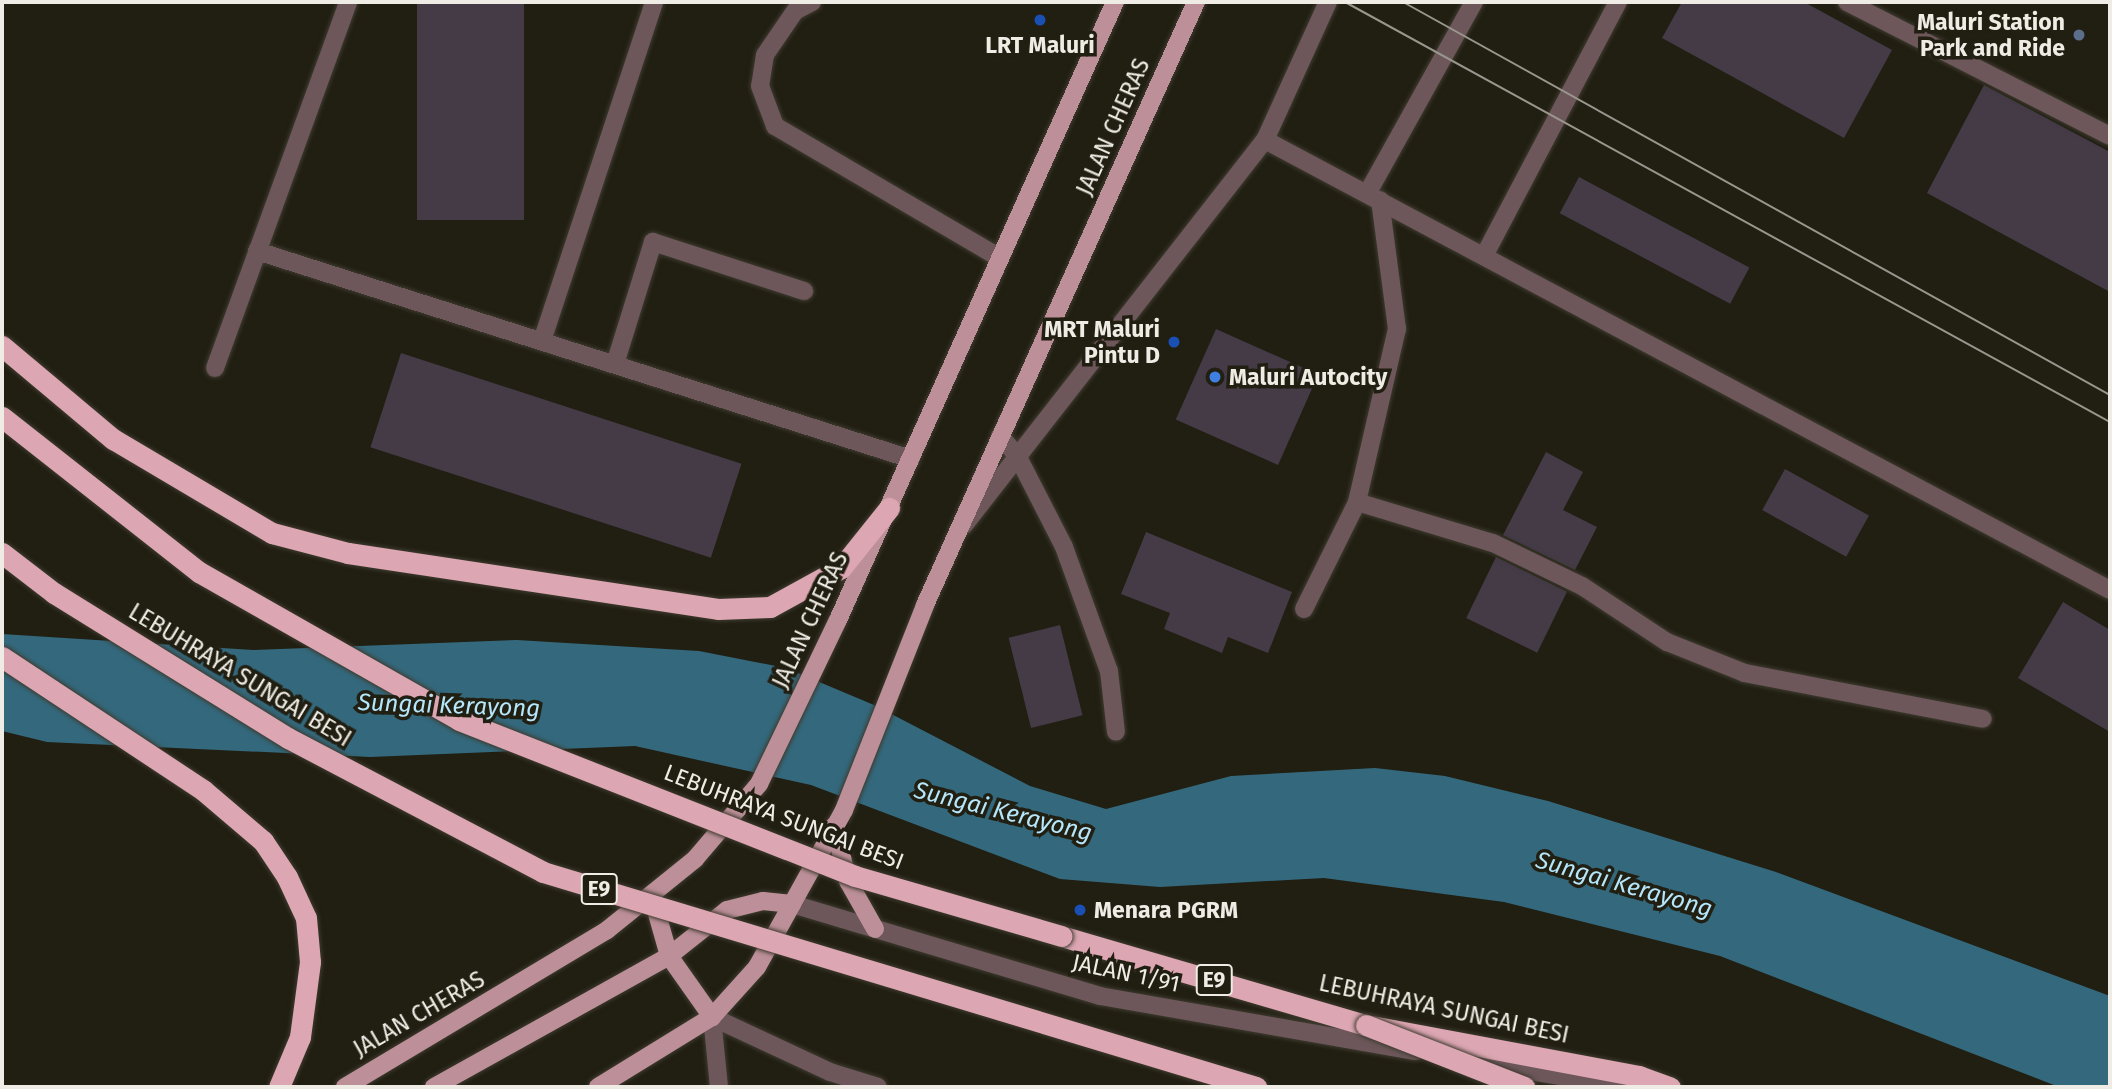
<!DOCTYPE html>
<style>
body{margin:0}
#map{position:relative;width:2112px;height:1089px;overflow:hidden;background:#211e12;font-family:"Fira Sans",sans-serif}
div>[style]{position:absolute}
.water>*{inset:0;background:#34697d}
.building>*{inset:0;background:#443b47;transform-origin:0 0}
.roads{filter:drop-shadow(0 0 2px #3e3b2f) drop-shadow(0 0 2px #3e3b2f)}
.minor>*{height:18px;margin:-9px;padding:0 9px;transform-origin:9px;border-radius:9px;background:#6d575b}
.major>*{height:18px;margin:-9px;padding:0 9px;transform-origin:9px;border-radius:9px;background:#bd9099}
.highway>*{height:21px;margin:-10.5px;padding:0 10.5px;transform-origin:10.5px;border-radius:10.5px;background:#dca6b2}
.tram>*{height:2px;margin:-1px;padding:0 1px;transform-origin:1px;border-radius:1px;background:#99978d}
.bridges{filter:drop-shadow(0 0 2px #3e3b2f) drop-shadow(0 0 2px #3e3b2f)}
.highway-bridge>*{height:21px;margin:-10.5px;padding:0 10.5px;transform-origin:10.5px;border-radius:10.5px;background:#dca6b2}
.dots>*{width:19px;height:19px;translate:-50% -50%;box-sizing:border-box;border:4px solid #211e12;border-radius:50%}
span{translate:-50% -50%;white-space:nowrap;text-align:center;line-height:1.15;-webkit-text-stroke:7px #211e12;paint-order:stroke}
.shield-label span{padding:2px 5px;background:#211e12;border:2px solid;border-radius:5px;-webkit-text-stroke-width:0}
.shield-label{font-size:21px;color:#eeece4;font-weight:700}
.poi-label{font-size:23px;color:#eeece4;font-weight:700}
.right{translate:-100% -50%;text-align:right}
.left{translate:0 -50%;text-align:left}
.street-label{font-size:23px;color:#eeece4}
.water-label{font-size:24px;color:#b5e6fa;font-style:italic}
.frame{position:absolute;inset:0;border:4px solid #eeece4;pointer-events:none}
</style>
<div id="map">
<div class="water">
<i style="clip-path:polygon(2px 634px,253px 650px,517px 640px,699px 651px,786px 668px,874px 705px,1030px 786px,1106px 809px,1231px 776px,1375px 768px,1445px 776px,1548px 801px,1776px 872px,2110px 996px,2110px 1087px,2059px 1087px,1720px 956px,1504px 902px,1324px 878px,1160px 887px,1060px 879px,811px 785px,635px 746px,370px 757px,47px 742px,2px 731px)"></i>
</div>
<div class="building">
<i style="left:417px;top:2px;width:107px;height:218px"></i>
<i style="clip-path:polygon(1682px 2px,1804px 2px,1892px 50px,1844px 138px,1662px 38px)"></i>
<i style="clip-path:polygon(1984px 85px,2110px 152px,2110px 292px,1927px 193px)"></i>
<i style="left:1579px;top:177px;width:193px;height:41px;rotate:28deg"></i>
<i style="left:1216px;top:329px;width:112px;height:99px;rotate:24deg"></i>
<i style="left:401px;top:353px;width:358px;height:99px;rotate:18deg"></i>
<i style="clip-path:polygon(1546px 452px,1583px 472px,1563px 510px,1597px 527px,1575px 570px,1503px 535px)"></i>
<i style="left:1785px;top:469px;width:96px;height:47px;rotate:29deg"></i>
<i style="clip-path:polygon(1146px 532px,1292px 592px,1268px 653px,1228px 637px,1222px 653px,1164px 629px,1170px 613px,1121px 594px)"></i>
<i style="left:1496px;top:557px;width:79px;height:68px;rotate:26deg"></i>
<i style="clip-path:polygon(2063px 602px,2110px 630px,2110px 732px,2018px 678px)"></i>
<i style="left:1060px;top:625px;width:93px;height:53px;rotate:76deg"></i>
</div>
<div class="roads">
<div class="minor">
<i style="left:812px;top:2px;width:19px;rotate:152deg"></i>
<i style="left:795px;top:11px;width:53px;rotate:124.3deg"></i>
<i style="left:765px;top:55px;width:31px;rotate:99deg"></i>
<i style="left:760px;top:86px;width:43px;rotate:69.4deg"></i>
<i style="left:775px;top:126px;width:261px;rotate:30.4deg"></i>
<i style="left:1847px;top:2px;width:295px;rotate:27deg"></i>
<i style="left:1265px;top:140px;width:957px;rotate:28.04deg"></i>
<i style="left:1367px;top:194px;width:220px;rotate:-60.9deg"></i>
<i style="left:257px;top:251px;width:686px;rotate:17.64deg"></i>
<i style="left:1484px;top:256px;width:287px;rotate:-62.2deg"></i>
<i style="left:542px;top:341px;width:357px;rotate:-71.7deg"></i>
<i style="left:615px;top:364px;width:128px;rotate:-72.7deg"></i>
<i style="left:653px;top:242px;width:159px;rotate:18deg"></i>
<i style="left:215px;top:368px;width:389px;rotate:-70deg"></i>
<i style="left:1000px;top:436px;width:28px;rotate:49deg"></i>
<i style="left:1018px;top:457px;width:101px;rotate:62.9deg"></i>
<i style="left:1064px;top:547px;width:132px;rotate:70.1deg"></i>
<i style="left:1109px;top:671px;width:61px;rotate:83.5deg"></i>
<i style="left:1357px;top:502px;width:142px;rotate:16.8deg"></i>
<i style="left:1493px;top:543px;width:99px;rotate:25.8deg"></i>
<i style="left:1582px;top:586px;width:102px;rotate:33.4deg"></i>
<i style="left:1667px;top:642px;width:84px;rotate:21.7deg"></i>
<i style="left:1745px;top:673px;width:242px;rotate:10.9deg"></i>
<i style="left:964px;top:525px;width:489px;rotate:-52deg"></i>
<i style="left:1265px;top:140px;width:152px;rotate:-65.5deg"></i>
<i style="left:1304px;top:609px;width:119px;rotate:-63.6deg"></i>
<i style="left:1357px;top:502px;width:178px;rotate:-77deg"></i>
<i style="left:1397px;top:329px;width:130px;rotate:-97.5deg"></i>
<i style="left:792px;top:904px;width:321px;rotate:16.6deg"></i>
<i style="left:1100px;top:996px;width:320px;rotate:9.9deg"></i>
<i style="left:712px;top:1017px;width:130px;rotate:25deg"></i>
<i style="left:830px;top:1072px;width:50px;rotate:17.4deg"></i>
<i style="left:712px;top:1017px;width:70px;rotate:84.3deg"></i>
<i style="left:1477px;top:1062px;width:148px;rotate:9.7deg"></i>
</div>
<div class="major">
<i style="left:834px;top:826px;width:57px;rotate:75.7deg"></i>
<i style="left:848px;top:881px;width:55px;rotate:60.6deg"></i>
<i style="left:652px;top:896px;width:62px;rotate:74.2deg"></i>
<i style="left:669px;top:956px;width:75px;rotate:54.8deg"></i>
<i style="left:345px;top:1087px;width:305px;rotate:-30.9deg"></i>
<i style="left:607px;top:930px;width:113px;rotate:-38.9deg"></i>
<i style="left:695px;top:859px;width:99px;rotate:-49.5deg"></i>
<i style="left:759px;top:784px;width:182px;rotate:-64.3deg"></i>
<i style="left:838px;top:620px;width:677px;rotate:-65.86deg"></i>
<i style="left:434px;top:1087px;width:269px;rotate:-29.1deg"></i>
<i style="left:669px;top:956px;width:74px;rotate:-38.4deg"></i>
<i style="left:727px;top:910px;width:37px;rotate:-14deg"></i>
<i style="left:763px;top:901px;width:29px;rotate:6deg"></i>
<i style="left:598px;top:1087px;width:134px;rotate:-31.6deg"></i>
<i style="left:712px;top:1017px;width:67px;rotate:-48deg"></i>
<i style="left:757px;top:967px;width:72px;rotate:-60.9deg"></i>
<i style="left:792px;top:904px;width:107px;rotate:-61deg"></i>
<i style="left:844px;top:810px;width:220px;rotate:-68.4deg"></i>
<i style="left:925px;top:605px;width:661px;rotate:-65.8deg"></i>
</div>
<div class="highway">
<i style="left:2px;top:346px;width:145px;rotate:40deg"></i>
<i style="left:113px;top:439px;width:185px;rotate:30.6deg"></i>
<i style="left:272px;top:533px;width:79px;rotate:14.7deg"></i>
<i style="left:348px;top:553px;width:374px;rotate:8.6deg"></i>
<i style="left:718px;top:609px;width:52px;rotate:-2.2deg"></i>
<i style="left:770px;top:607px;width:81px;rotate:-28.8deg"></i>
<i style="left:841px;top:568px;width:77px;rotate:-51.3deg"></i>
<i style="left:2px;top:657px;width:241px;rotate:33.5deg"></i>
<i style="left:203px;top:790px;width:79px;rotate:40.4deg"></i>
<i style="left:263px;top:841px;width:43px;rotate:56.3deg"></i>
<i style="left:287px;top:877px;width:45px;rotate:65.1deg"></i>
<i style="left:306px;top:918px;width:44px;rotate:84.8deg"></i>
<i style="left:310px;top:962px;width:76px;rotate:97.6deg"></i>
<i style="left:300px;top:1037px;width:54px;rotate:112.8deg"></i>
<i style="left:1061px;top:936px;width:318px;rotate:16.3deg"></i>
<i style="left:1366px;top:1025px;width:278px;rotate:10.6deg"></i>
<i style="left:1639px;top:1076px;width:33px;rotate:20deg"></i>
</div>
</div>
<div class="tram">
<i style="left:1345px;top:2px;width:873px;rotate:28.77deg"></i>
<i style="left:1403px;top:2px;width:809px;rotate:29.07deg"></i>
</div>
<div class="bridges">
<div class="highway-bridge">
<i style="left:2px;top:417px;width:251px;rotate:38.2deg"></i>
<i style="left:199px;top:572px;width:299px;rotate:29.6deg"></i>
<i style="left:459px;top:720px;width:426px;rotate:21.5deg"></i>
<i style="left:855px;top:876px;width:215px;rotate:16.2deg"></i>
<i style="left:2px;top:553px;width:66px;rotate:37.6deg"></i>
<i style="left:54px;top:593px;width:275px;rotate:31.8deg"></i>
<i style="left:288px;top:738px;width:288px;rotate:27.7deg"></i>
<i style="left:543px;top:872px;width:745px;rotate:16.78deg"></i>
<i style="left:1366px;top:1025px;width:170px;rotate:21.4deg"></i>
</div>
</div>
<div class="dots">
<i style="left:1040px;top:20px;background:#1a4fb4"></i>
<i style="left:2079px;top:35px;background:#5c6f8a"></i>
<i style="left:1174px;top:342px;background:#1a4fb4"></i>
<i style="left:1215px;top:377px;background:#3f7fe0"></i>
<i style="left:1080px;top:910px;background:#1a4fb4"></i>
</div>
<div class="shield-label">
<span style="left:599px;top:889px">E9</span>
<span style="left:1214px;top:980px">E9</span>
</div>
<div class="poi-label">
<span class="right" style="left:2065px;top:35px">Maluri Station<br>Park and Ride</span>
<span style="left:1040px;top:45px">LRT Maluri</span>
<span class="right" style="left:1160px;top:342px">MRT Maluri<br>Pintu D</span>
<span class="left" style="left:1229px;top:377px">Maluri Autocity</span>
<span class="left" style="left:1094px;top:910px">Menara PGRM</span>
</div>
<div class="street-label">
<span style="left:1113px;top:127px;rotate:-66deg">JALAN CHERAS</span>
<span style="left:810px;top:620px;rotate:-65deg">JALAN CHERAS</span>
<span style="left:240px;top:675px;rotate:31deg">LEBUHRAYA SUNGAI BESI</span>
<span style="left:784px;top:817px;rotate:21deg">LEBUHRAYA SUNGAI BESI</span>
<span style="left:1126px;top:973px;rotate:12deg">JALAN 1/91</span>
<span style="left:1444px;top:1009px;rotate:12deg">LEBUHRAYA SUNGAI BESI</span>
<span style="left:419px;top:1014px;rotate:-30deg">JALAN CHERAS</span>
</div>
<div class="water-label">
<span style="left:449px;top:706px;rotate:2deg">Sungai Kerayong</span>
<span style="left:1003px;top:812px;rotate:14deg">Sungai Kerayong</span>
<span style="left:1624px;top:885px;rotate:16deg">Sungai Kerayong</span>
</div>
<div class="frame"></div>
</div>
